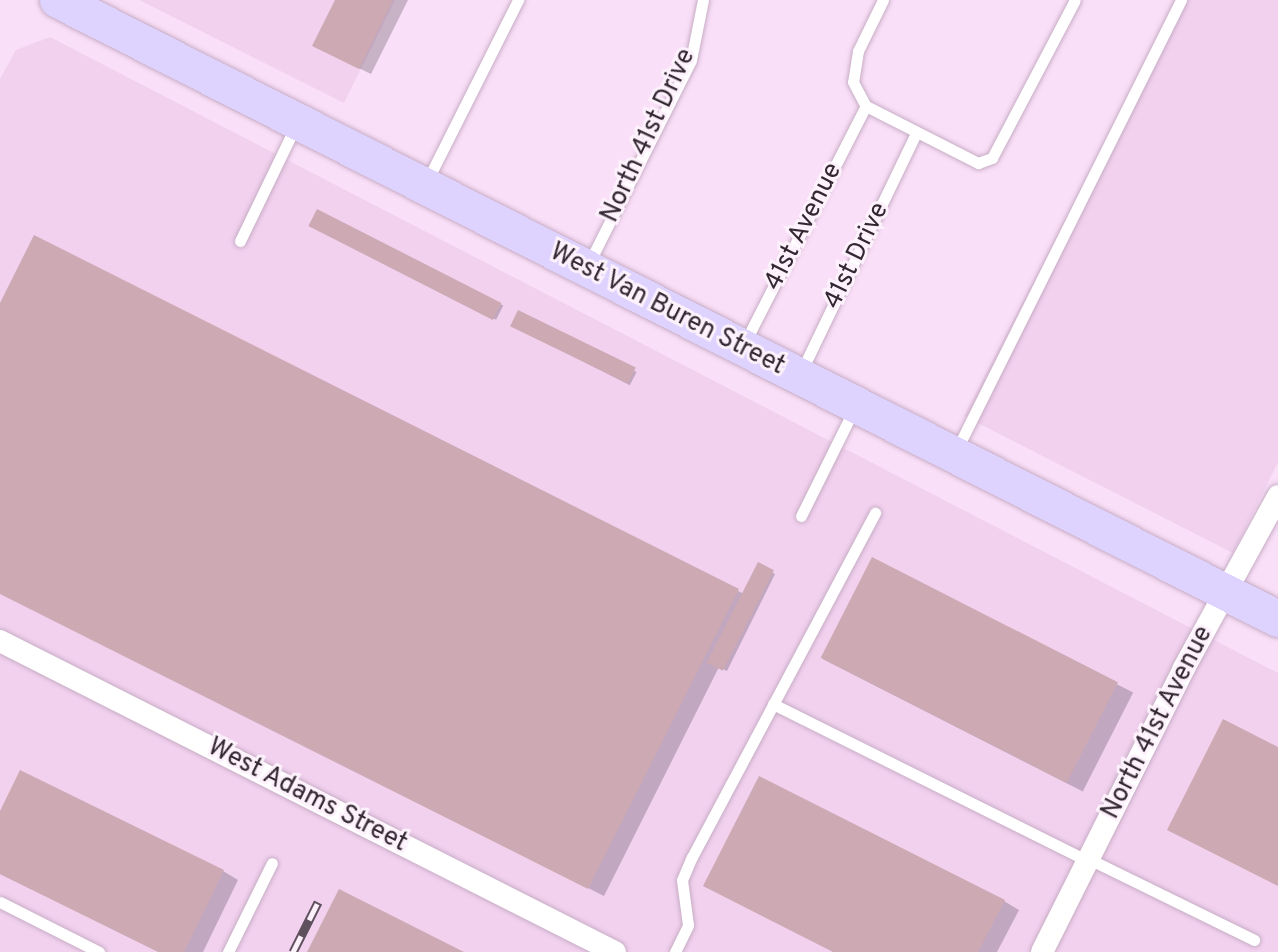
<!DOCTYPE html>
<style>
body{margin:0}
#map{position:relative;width:1278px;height:952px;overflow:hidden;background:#fadff8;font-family:Overpass,sans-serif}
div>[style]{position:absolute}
.built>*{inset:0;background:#f2d1ef}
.shadow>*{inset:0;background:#0003;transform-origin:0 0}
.building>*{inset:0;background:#cda9b3;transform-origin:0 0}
.roads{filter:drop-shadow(0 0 2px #c7adc5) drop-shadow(0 0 2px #c7adc5)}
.lane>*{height:11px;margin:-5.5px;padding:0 5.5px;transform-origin:5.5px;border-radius:5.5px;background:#fff}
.street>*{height:22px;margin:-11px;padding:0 11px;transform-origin:11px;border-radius:11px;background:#fff}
.primary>*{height:36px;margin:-18px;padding:0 18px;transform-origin:18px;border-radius:18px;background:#ded2fe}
.rail>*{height:9px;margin-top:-4.5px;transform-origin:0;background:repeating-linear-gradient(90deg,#fdf2fc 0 18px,#5e505d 0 36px);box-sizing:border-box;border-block:2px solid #5e505d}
span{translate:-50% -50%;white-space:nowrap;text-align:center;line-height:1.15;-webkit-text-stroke:6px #fdf2fc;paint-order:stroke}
.street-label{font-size:26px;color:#332832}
</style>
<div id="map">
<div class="built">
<i style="clip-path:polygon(139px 0,395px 0,344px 103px)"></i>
<i style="clip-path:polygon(1178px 0,1278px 0,1278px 462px,1233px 553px,964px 416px)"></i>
<i style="clip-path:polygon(50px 37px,1278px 673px,1278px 952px,0 952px,0 79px,16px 50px)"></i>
</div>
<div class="shadow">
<i style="clip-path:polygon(337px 0,408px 0,371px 74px,326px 52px)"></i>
<i style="left:318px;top:211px;width:208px;height:16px;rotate:27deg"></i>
<i style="clip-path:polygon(35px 238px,744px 594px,758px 565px,775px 574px,727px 671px,719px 667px,604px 896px,0 593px,0 308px)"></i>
<i style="left:519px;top:312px;width:132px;height:15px;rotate:27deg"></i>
<i style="left:873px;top:560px;width:292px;height:111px;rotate:27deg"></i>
<i style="clip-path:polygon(0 815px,223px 871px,238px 880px,203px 952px,160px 952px,0 874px)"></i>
<i style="clip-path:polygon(1004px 901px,1019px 910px,997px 952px,835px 952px)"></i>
</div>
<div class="building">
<i style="clip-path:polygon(335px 0,393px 0,359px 69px,312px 46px)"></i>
<i style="left:317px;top:209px;width:207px;height:19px;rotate:27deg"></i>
<i style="clip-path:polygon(34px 235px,739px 589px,588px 889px,0 594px,0 303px)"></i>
<i style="left:518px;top:310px;width:131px;height:18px;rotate:26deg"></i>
<i style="left:872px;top:557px;width:276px;height:113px;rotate:27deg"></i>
<i style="left:758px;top:562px;width:18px;height:113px;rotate:27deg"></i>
<i style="clip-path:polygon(1223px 719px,1278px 747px,1278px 886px,1167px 830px)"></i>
<i style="clip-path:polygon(20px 770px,224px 870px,184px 952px,158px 952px,0 874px,0 811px)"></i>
<i style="clip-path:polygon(759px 776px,1005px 900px,978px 952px,833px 952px,703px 886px)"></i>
<i style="clip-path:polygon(339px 889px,464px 952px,307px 952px)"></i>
</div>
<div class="roads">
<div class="lane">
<i style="left:883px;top:0;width:57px;rotate:116.1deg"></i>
<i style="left:858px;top:51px;width:31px;rotate:99deg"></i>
<i style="left:853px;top:82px;width:27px;rotate:62deg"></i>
<i style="left:866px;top:106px;width:126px;rotate:27deg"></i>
<i style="left:978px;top:163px;width:15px;rotate:-20deg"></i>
<i style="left:992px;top:158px;width:178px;rotate:-62.3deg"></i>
<i style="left:426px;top:183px;width:205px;rotate:-63.3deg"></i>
<i style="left:240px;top:241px;width:127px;rotate:-64.2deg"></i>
<i style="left:588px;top:265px;width:229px;rotate:-63.3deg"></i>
<i style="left:691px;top:60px;width:61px;rotate:-78.7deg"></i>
<i style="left:744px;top:344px;width:267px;rotate:-62.9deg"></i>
<i style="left:801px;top:372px;width:263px;rotate:-64.3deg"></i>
<i style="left:956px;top:451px;width:504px;rotate:-63.49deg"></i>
<i style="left:801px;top:516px;width:119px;rotate:-63.6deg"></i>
<i style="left:773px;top:704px;width:352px;rotate:26.5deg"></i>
<i style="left:1089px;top:859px;width:184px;rotate:26.1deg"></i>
<i style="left:0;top:902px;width:111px;rotate:26.8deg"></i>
<i style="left:228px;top:952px;width:99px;rotate:-63.7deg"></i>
<i style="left:675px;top:952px;width:30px;rotate:-64deg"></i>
<i style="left:688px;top:925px;width:45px;rotate:-97.6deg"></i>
<i style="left:682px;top:880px;width:25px;rotate:-67deg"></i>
<i style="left:692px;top:857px;width:390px;rotate:-62deg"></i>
</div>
<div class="street">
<i style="left:0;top:641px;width:689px;rotate:26.83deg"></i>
<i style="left:1042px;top:952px;width:318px;rotate:-63.4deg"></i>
<i style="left:1184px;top:668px;width:196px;rotate:-61.3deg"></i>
</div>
<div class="primary">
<i style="left:58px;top:0;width:1368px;rotate:26.9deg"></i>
</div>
</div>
<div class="rail">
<i style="left:293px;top:952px;width:56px;rotate:-63.4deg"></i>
</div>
<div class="street-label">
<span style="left:649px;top:136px;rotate:-65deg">North 41st Drive</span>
<span style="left:804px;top:227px;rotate:-63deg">41st Avenue</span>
<span style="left:857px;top:256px;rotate:-64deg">41st Drive</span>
<span style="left:667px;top:310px;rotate:27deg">West Van Buren Street</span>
<span style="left:1158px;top:723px;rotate:-63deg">North 41st Avenue</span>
<span style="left:307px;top:796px;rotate:27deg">West Adams Street</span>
</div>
</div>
